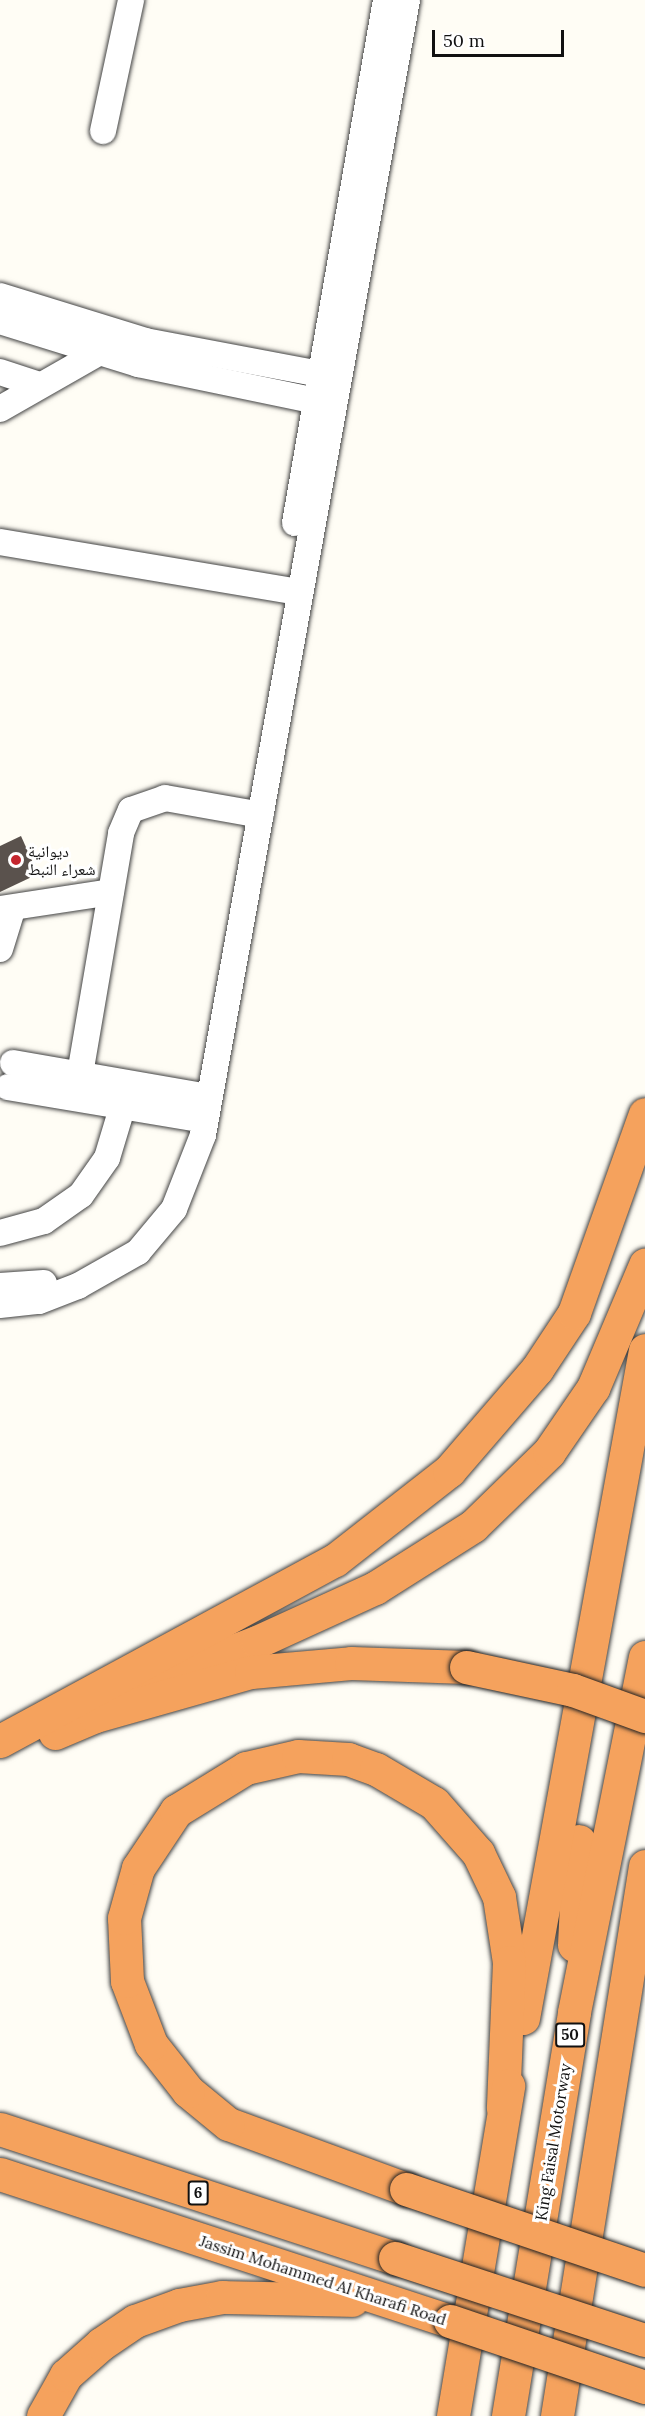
<!DOCTYPE html>
<meta charset="utf-8">
<style>
body{margin:0}
#map{position:relative;width:645px;height:2416px;overflow:hidden;background:#fffdf5;font-family:Lora,"Noto Naskh Arabic",serif}
div>[style]{position:absolute}
.building>*{inset:0;background:#5a524d}
.roads{filter:drop-shadow(0 0 2px #444) drop-shadow(0 0 2px #444)}
.minor>*{height:26px;margin:-13px;padding:0 13px;transform-origin:13px;border-radius:13px;background:#fff}
.highway>*{height:33px;margin:-16.5px;padding:0 16.5px;transform-origin:16.5px;border-radius:16.5px;background:#f5a25d}
.bridges{filter:drop-shadow(0 0 2px #222) drop-shadow(0 0 2px #222)}
.highway-bridge>*{height:33px;margin:-16.5px;padding:0 16.5px;transform-origin:16.5px;border-radius:16.5px;background:#f5a25d}
.dots>*{width:16px;height:16px;translate:-50% -50%;box-sizing:border-box;border:3px solid #fff;border-radius:50%}
span{translate:-50% -50%;white-space:nowrap;text-align:center;line-height:1.15;-webkit-text-stroke:6px #fff;paint-order:stroke}
.shield-label span{padding:2px 4px;background:#fff;border:2px solid;border-radius:4px;-webkit-text-stroke-width:0}
.shield-label{font-size:15px;color:#111;font-weight:700}
.poi-label{font-size:16px;color:#111}
.left{translate:0 -50%;text-align:left}
.street-label{font-size:16px;color:#111}
.scale{position:absolute;left:432px;top:30px;width:132px;height:27px;box-sizing:border-box;border:3px solid #111;border-top:0;padding-left:8px;font-size:18px;line-height:21px;white-space:nowrap;color:#111;-webkit-text-stroke:4px #fff;paint-order:stroke}
</style>
<div id="map">
<div class="building">
<i style="clip-path:polygon(21px 836px,38px 874px,0 892px,0 846px)"></i>
</div>
<div class="roads">
<div class="minor">
<i style="left:103px;top:131px;width:134px;rotate:-77.9deg"></i>
<i style="left:0;top:296px;width:152px;rotate:17.2deg"></i>
<i style="left:145px;top:341px;width:194px;rotate:10.7deg"></i>
<i style="left:0;top:321px;width:145px;rotate:17.3deg"></i>
<i style="left:138px;top:364px;width:197px;rotate:11.7deg"></i>
<i style="left:0;top:372px;width:41px;rotate:18.4deg"></i>
<i style="left:0;top:409px;width:113px;rotate:-29.7deg"></i>
<i style="left:295px;top:523px;width:531px;rotate:-80.13deg"></i>
<i style="left:0;top:542px;width:304px;rotate:9.5deg"></i>
<i style="left:0;top:909px;width:112px;rotate:-8.7deg"></i>
<i style="left:0;top:949px;width:41px;rotate:-72.9deg"></i>
<i style="left:13px;top:1063px;width:187px;rotate:9.9deg"></i>
<i style="left:80px;top:1074px;width:244px;rotate:-80.3deg"></i>
<i style="left:121px;top:833px;width:25px;rotate:-67deg"></i>
<i style="left:131px;top:810px;width:36px;rotate:-19deg"></i>
<i style="left:165px;top:798px;width:97px;rotate:10deg"></i>
<i style="left:8px;top:1087px;width:188px;rotate:9.5deg"></i>
<i style="left:0;top:1233px;width:46px;rotate:-15.3deg"></i>
<i style="left:44px;top:1221px;width:45px;rotate:-35.1deg"></i>
<i style="left:81px;top:1195px;width:45px;rotate:-54.9deg"></i>
<i style="left:107px;top:1158px;width:55px;rotate:-73.2deg"></i>
<i style="left:0;top:1286px;width:44px;rotate:-3.9deg"></i>
<i style="left:0;top:1305px;width:39px;rotate:-6deg"></i>
<i style="left:39px;top:1301px;width:42px;rotate:-21deg"></i>
<i style="left:78px;top:1286px;width:69px;rotate:-29.5deg"></i>
<i style="left:138px;top:1252px;width:56px;rotate:-50.1deg"></i>
<i style="left:174px;top:1209px;width:79px;rotate:-68.6deg"></i>
<i style="left:203px;top:1135px;width:1153px;rotate:-79.81deg"></i>
</div>
<div class="highway">
<i style="left:123px;top:1692px;width:143px;rotate:-20.5deg"></i>
<i style="left:257px;top:1642px;width:130px;rotate:-24.6deg"></i>
<i style="left:375px;top:1588px;width:116px;rotate:-32.3deg"></i>
<i style="left:473px;top:1526px;width:106px;rotate:-44.2deg"></i>
<i style="left:549px;top:1452px;width:78px;rotate:-55.5deg"></i>
<i style="left:593px;top:1388px;width:134px;rotate:-67.1deg"></i>
<i style="left:55px;top:1733px;width:43px;rotate:-23deg"></i>
<i style="left:95px;top:1716px;width:162px;rotate:-15.8deg"></i>
<i style="left:251px;top:1672px;width:100px;rotate:-5.1deg"></i>
<i style="left:351px;top:1663px;width:115px;rotate:2deg"></i>
<i style="left:0;top:1741px;width:381px;rotate:-28.4deg"></i>
<i style="left:335px;top:1560px;width:145px;rotate:-38deg"></i>
<i style="left:449px;top:1471px;width:135px;rotate:-49.2deg"></i>
<i style="left:537px;top:1369px;width:67px;rotate:-56.5deg"></i>
<i style="left:574px;top:1313px;width:211px;rotate:-70.4deg"></i>
<i style="left:574px;top:1945px;width:104px;rotate:-87.2deg"></i>
<i style="left:523px;top:2018px;width:679px;rotate:-79.65deg"></i>
<i style="left:0;top:2129px;width:416px;rotate:18.1deg"></i>
<i style="left:0;top:2174px;width:473px;rotate:18.1deg"></i>
<i style="left:406px;top:2189px;width:189px;rotate:-159.9deg"></i>
<i style="left:228px;top:2124px;width:52px;rotate:-140.5deg"></i>
<i style="left:188px;top:2091px;width:60px;rotate:-128.2deg"></i>
<i style="left:151px;top:2044px;width:67px;rotate:-110.9deg"></i>
<i style="left:127px;top:1981px;width:63px;rotate:-92.7deg"></i>
<i style="left:124px;top:1918px;width:52px;rotate:-74.4deg"></i>
<i style="left:138px;top:1868px;width:69px;rotate:-56.3deg"></i>
<i style="left:176px;top:1811px;width:82px;rotate:-31.6deg"></i>
<i style="left:246px;top:1768px;width:53px;rotate:-13deg"></i>
<i style="left:298px;top:1756px;width:50px;rotate:3.4deg"></i>
<i style="left:348px;top:1759px;width:30px;rotate:20deg"></i>
<i style="left:376px;top:1769px;width:67px;rotate:30.4deg"></i>
<i style="left:434px;top:1803px;width:67px;rotate:48.7deg"></i>
<i style="left:478px;top:1853px;width:49px;rotate:64.5deg"></i>
<i style="left:499px;top:1897px;width:66px;rotate:81.3deg"></i>
<i style="left:509px;top:1962px;width:146px;rotate:92.4deg"></i>
<i style="left:43px;top:2416px;width:47px;rotate:-60.7deg"></i>
<i style="left:66px;top:2375px;width:47px;rotate:-41.5deg"></i>
<i style="left:101px;top:2344px;width:41px;rotate:-34.1deg"></i>
<i style="left:135px;top:2321px;width:47px;rotate:-20deg"></i>
<i style="left:179px;top:2305px;width:44px;rotate:-10.5deg"></i>
<i style="left:222px;top:2297px;width:130px;rotate:1.3deg"></i>
<i style="left:453px;top:2416px;width:335px;rotate:-80.5deg"></i>
<i style="left:508px;top:2416px;width:409px;rotate:-80.7deg"></i>
<i style="left:574px;top:2012px;width:362px;rotate:-78.7deg"></i>
<i style="left:557px;top:2416px;width:557px;rotate:-80.91deg"></i>
</div>
</div>
<div class="bridges">
<div class="highway-bridge">
<i style="left:466px;top:1667px;width:109px;rotate:12.1deg"></i>
<i style="left:573px;top:1690px;width:77px;rotate:19.9deg"></i>
<i style="left:406px;top:2189px;width:252px;rotate:18.7deg"></i>
<i style="left:395px;top:2258px;width:263px;rotate:18.2deg"></i>
<i style="left:450px;top:2321px;width:206px;rotate:18.7deg"></i>
</div>
</div>
<div class="dots">
<i style="left:16px;top:860px;background:#c4262e"></i>
</div>
<div class="shield-label">
<span style="left:570px;top:2035px">50</span>
<span style="left:198px;top:2193px">6</span>
</div>
<div class="poi-label">
<span class="left" style="left:28px;top:860px">ديوانية<br>شعراء النبط</span>
</div>
<div class="street-label">
<span style="left:553px;top:2142px;rotate:-81deg">King Faisal Motorway</span>
<span style="left:323px;top:2280px;rotate:18deg">Jassim Mohammed Al Kharafi Road</span>
</div>
<div class="scale">50 m</div>
</div>
